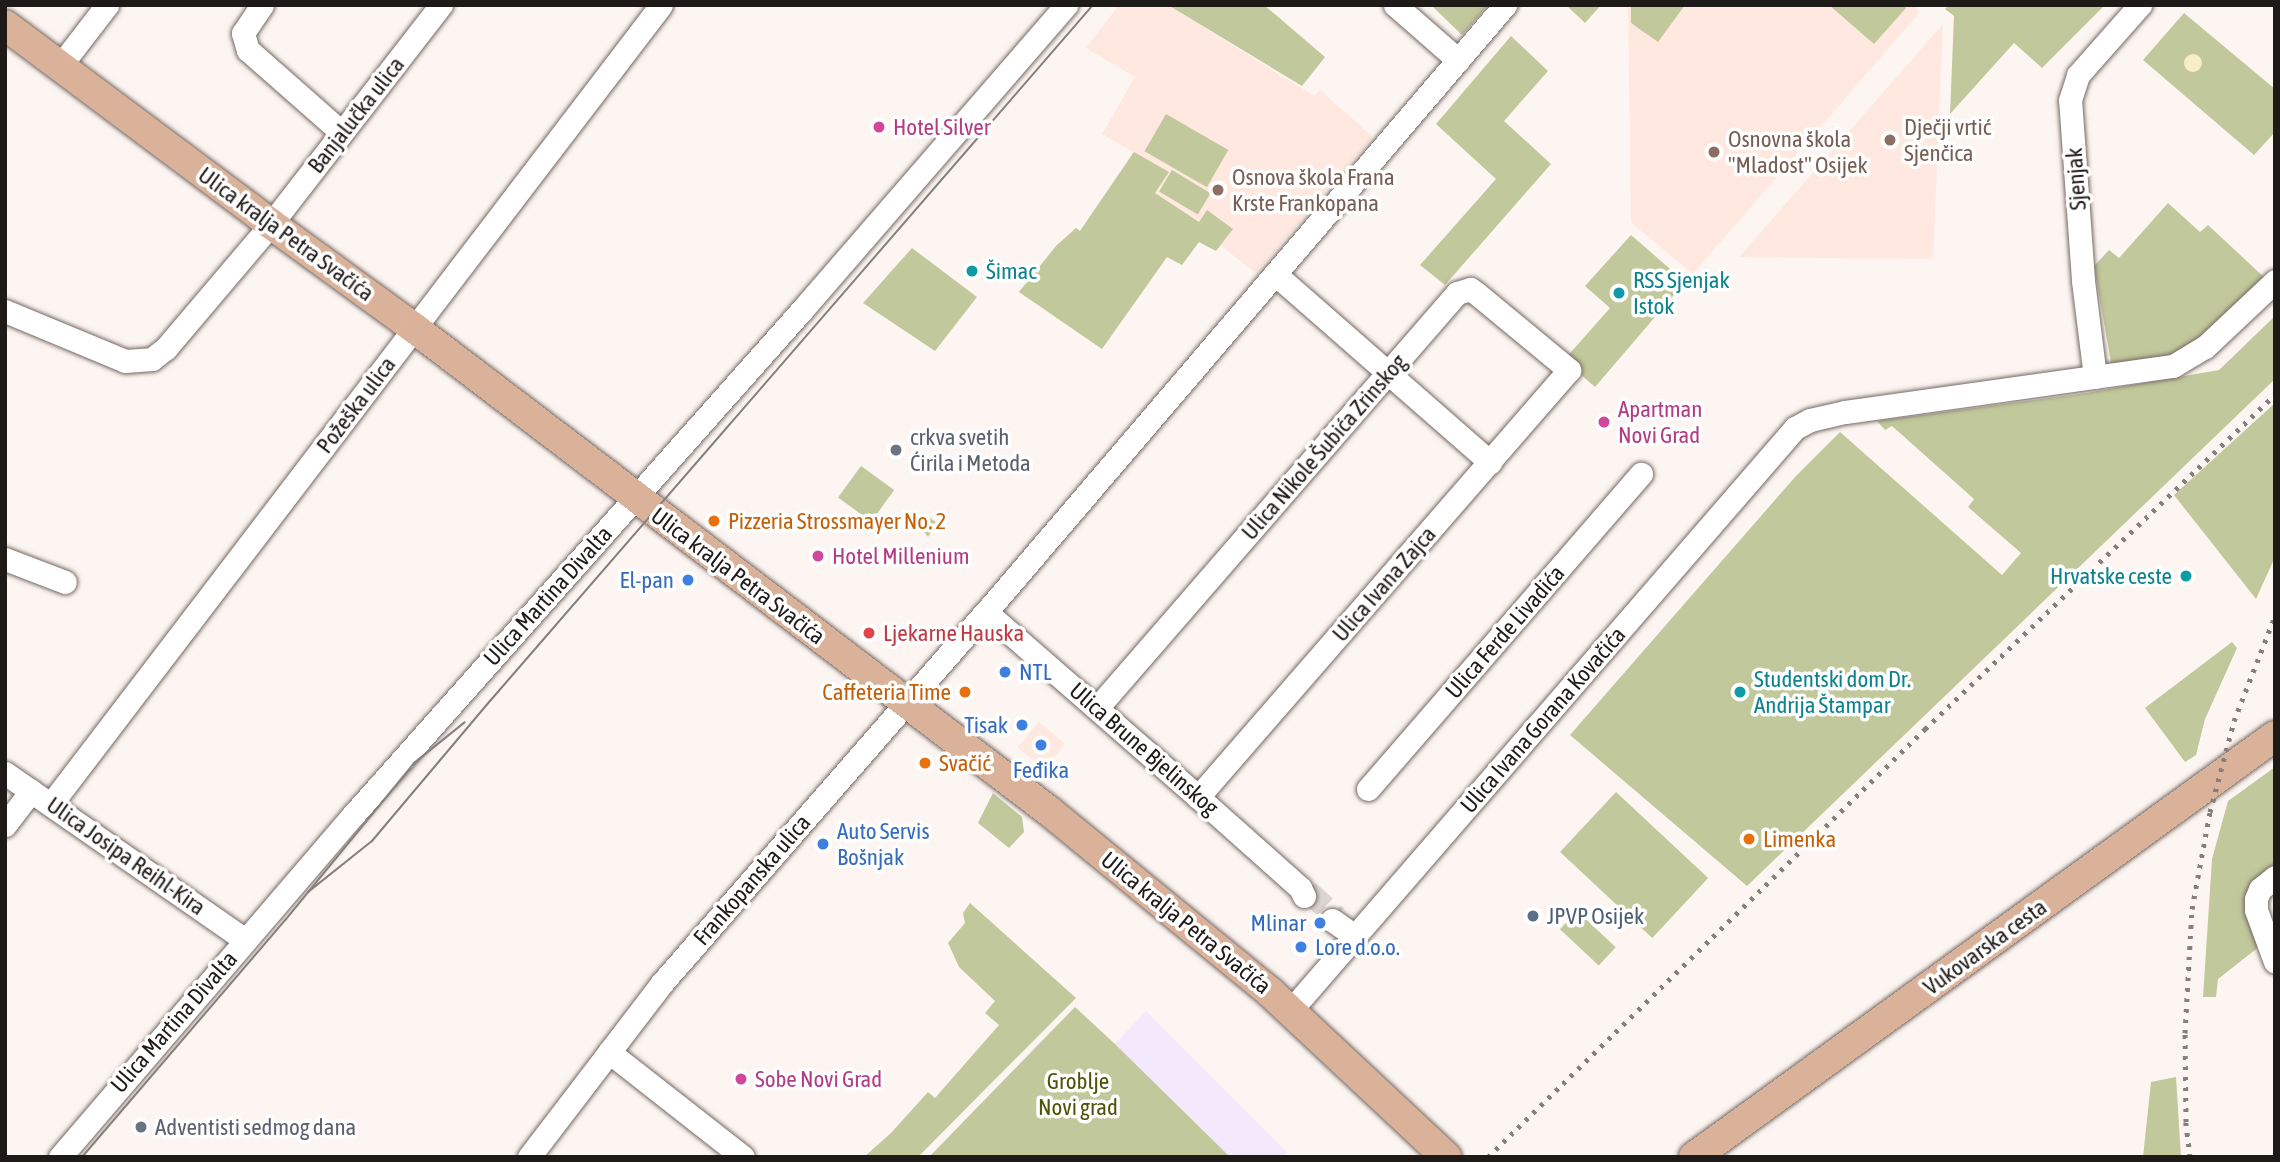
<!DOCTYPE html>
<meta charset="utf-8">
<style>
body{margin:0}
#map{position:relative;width:2280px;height:1162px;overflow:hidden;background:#fdf5f1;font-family:"Asap Condensed",sans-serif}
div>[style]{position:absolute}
.built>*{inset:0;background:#fee8e0;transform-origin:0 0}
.industrial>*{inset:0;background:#f3e8fc}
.green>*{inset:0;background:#c1c89b;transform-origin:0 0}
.sand>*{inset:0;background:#f7edc8}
.round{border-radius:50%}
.minor-tunnel>*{height:23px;margin-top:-11.5px;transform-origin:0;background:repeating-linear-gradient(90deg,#dcd4d0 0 23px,transparent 0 34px)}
.roads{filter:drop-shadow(0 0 2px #746864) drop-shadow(0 0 2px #746864)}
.minor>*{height:23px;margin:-11.5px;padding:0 11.5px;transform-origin:11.5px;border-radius:11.5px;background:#fff}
.major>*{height:30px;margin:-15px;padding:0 15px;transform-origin:15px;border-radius:15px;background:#dab29a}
.tram>*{height:2px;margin:-1px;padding:0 1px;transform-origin:1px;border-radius:1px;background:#85807d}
.rail>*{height:5px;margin-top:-2.5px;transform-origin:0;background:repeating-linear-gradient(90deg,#85807d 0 3.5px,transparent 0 10.5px)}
.dots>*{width:19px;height:19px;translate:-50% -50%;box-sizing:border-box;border:4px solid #fff;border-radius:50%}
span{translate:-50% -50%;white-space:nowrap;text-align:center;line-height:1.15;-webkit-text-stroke:7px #fff;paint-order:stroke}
.street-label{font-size:23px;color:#1e1a18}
.hotel-label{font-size:23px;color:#b23c85}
.left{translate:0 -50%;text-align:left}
.education-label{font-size:23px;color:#785e54}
.culture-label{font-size:23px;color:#0d838f}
.right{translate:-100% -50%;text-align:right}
.worship-label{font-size:23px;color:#5b616d}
.food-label{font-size:23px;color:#c56008}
.shop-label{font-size:23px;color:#366cbe}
.health-label{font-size:23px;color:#be3a42}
.service-label{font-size:23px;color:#4e5e75}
.park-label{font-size:23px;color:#4d540a}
.frame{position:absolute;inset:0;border:7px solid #1e1a18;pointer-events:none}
</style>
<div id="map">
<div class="built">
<i style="clip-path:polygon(1119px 5px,1168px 5px,1314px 96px,1320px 90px,1373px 137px,1256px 273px,1221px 246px,1216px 251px,1199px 242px,1182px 265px,1167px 257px,1102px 349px,1019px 292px,1056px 246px,1076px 228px,1080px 231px,1133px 152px,1102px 134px,1135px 77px,1086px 48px)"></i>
<i style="clip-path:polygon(1628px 5px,1913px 5px,1920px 12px,1693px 274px,1631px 222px)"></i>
<i style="clip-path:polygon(1943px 24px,1933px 259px,1739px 257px)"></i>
<i style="left:1039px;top:722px;width:34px;height:33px;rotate:40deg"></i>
</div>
<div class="industrial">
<i style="clip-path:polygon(1146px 1011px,1287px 1152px,1282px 1157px,1230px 1157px,1115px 1044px)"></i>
</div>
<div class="green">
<i style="clip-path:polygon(1168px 5px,1264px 5px,1325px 57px,1302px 86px)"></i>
<i style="clip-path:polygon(1431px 5px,1488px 5px,1462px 35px)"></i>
<i style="clip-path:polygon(1566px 5px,1601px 5px,1585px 23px)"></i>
<i style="clip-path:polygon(1631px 5px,1685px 5px,1658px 42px,1631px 23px)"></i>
<i style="clip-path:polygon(1829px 5px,1903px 5px,1906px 8px,1874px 44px)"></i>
<i style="clip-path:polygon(1949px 5px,2105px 5px,2042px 68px,2014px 43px,1950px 114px,1954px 16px,1945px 9px)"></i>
<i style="clip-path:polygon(2184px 13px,2275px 89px,2275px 132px,2254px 155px,2143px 60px)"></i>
<i style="clip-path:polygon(1511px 36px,1548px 71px,1504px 121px,1551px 164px,1445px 285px,1420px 265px,1496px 179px,1436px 124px)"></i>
<i style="left:1166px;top:114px;width:72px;height:43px;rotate:30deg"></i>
<i style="clip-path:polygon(1134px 152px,1169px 172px,1155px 193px,1199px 222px,1207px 210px,1233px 229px,1216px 251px,1199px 242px,1182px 265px,1167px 257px,1102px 349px,1019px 292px,1056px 246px,1076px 228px,1080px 231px)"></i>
<i style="left:1172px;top:170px;width:45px;height:25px;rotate:31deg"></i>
<i style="clip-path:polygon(2168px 203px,2200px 232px,2208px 225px,2266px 279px,2172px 361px,2112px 368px,2094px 266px,2109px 250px,2119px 258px)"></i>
<i style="clip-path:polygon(1631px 235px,1685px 282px,1595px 387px,1564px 360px,1610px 308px,1585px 286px)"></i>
<i style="clip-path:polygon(912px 248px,977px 297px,935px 351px,863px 303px)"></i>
<i style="clip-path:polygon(2275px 316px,2275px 379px,1747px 886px,1570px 735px,1795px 477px,1840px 432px,2002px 575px,2021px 553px,1968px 507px,1974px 499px,1892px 426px,1885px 430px,1877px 421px,2086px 393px,2219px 370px)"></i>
<i style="clip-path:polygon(2275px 403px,2275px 557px,2256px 599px,2174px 495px)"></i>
<i style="left:861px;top:466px;width:41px;height:39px;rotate:36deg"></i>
<i style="clip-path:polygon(923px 513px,937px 523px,928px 537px,918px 523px)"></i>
<i style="clip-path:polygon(2232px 642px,2237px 648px,2205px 719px,2196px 755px,2185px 762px,2145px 708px)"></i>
<i style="clip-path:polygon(2275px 767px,2275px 866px,2255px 882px,2260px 946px,2218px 979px,2216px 997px,2203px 997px,2212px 859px,2228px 801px)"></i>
<i style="left:1616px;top:792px;width:126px;height:82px;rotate:43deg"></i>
<i style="clip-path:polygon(993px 793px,1022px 817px,1024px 832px,1009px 848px,978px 823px)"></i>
<i style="clip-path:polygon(970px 903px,1076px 998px,918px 1157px,864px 1157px,891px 1133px,928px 1092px,935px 1098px,999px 1025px,985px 1013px,995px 1001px,959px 967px,948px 943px,965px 923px,963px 913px)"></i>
<i style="left:1577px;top:911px;width:53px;height:25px;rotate:43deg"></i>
<i style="clip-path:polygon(1075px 1007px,1115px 1044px,1230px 1157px,929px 1157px)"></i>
<i style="clip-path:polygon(2176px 1077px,2181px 1157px,2143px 1157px,2151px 1082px)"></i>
</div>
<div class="sand">
<i class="round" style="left:2184px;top:54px;width:18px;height:18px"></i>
</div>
<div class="minor-tunnel">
<i style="left:1308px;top:891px;width:38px;rotate:42deg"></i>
</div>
<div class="roads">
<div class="minor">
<i style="left:262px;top:5px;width:34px;rotate:124deg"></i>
<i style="left:243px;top:33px;width:18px;rotate:74deg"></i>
<i style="left:248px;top:50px;width:125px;rotate:41.4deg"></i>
<i style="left:1395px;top:5px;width:84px;rotate:41.1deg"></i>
<i style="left:60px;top:66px;width:77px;rotate:-52.4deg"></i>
<i style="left:1275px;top:274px;width:286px;rotate:41.2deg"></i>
<i style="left:5px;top:311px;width:130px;rotate:22.6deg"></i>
<i style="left:125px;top:361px;width:27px;rotate:-4deg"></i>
<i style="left:152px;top:359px;width:18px;rotate:-38deg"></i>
<i style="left:166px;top:348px;width:162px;rotate:-49.7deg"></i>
<i style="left:271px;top:224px;width:277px;rotate:-52.2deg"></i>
<i style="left:2095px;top:377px;width:98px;rotate:-97.1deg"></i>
<i style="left:2083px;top:280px;width:180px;rotate:-94.1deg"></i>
<i style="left:2070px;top:100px;width:26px;rotate:-72deg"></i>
<i style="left:2078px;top:75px;width:94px;rotate:-48.5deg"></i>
<i style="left:5px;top:559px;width:64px;rotate:21deg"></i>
<i style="left:986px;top:612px;width:281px;rotate:41.1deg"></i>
<i style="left:1198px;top:797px;width:137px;rotate:41.7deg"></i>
<i style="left:1300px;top:888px;width:9px;rotate:63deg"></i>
<i style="left:1097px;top:708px;width:549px;rotate:-49.06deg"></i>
<i style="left:1457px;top:293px;width:14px;rotate:-17deg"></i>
<i style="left:1470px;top:289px;width:7px;rotate:34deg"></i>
<i style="left:1476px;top:293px;width:121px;rotate:39.6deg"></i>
<i style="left:1569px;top:370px;width:566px;rotate:130.99deg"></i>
<i style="left:5px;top:773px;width:292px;rotate:34.8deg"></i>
<i style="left:1368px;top:789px;width:417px;rotate:-49.1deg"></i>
<i style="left:51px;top:804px;width:1005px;rotate:-52.64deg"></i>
<i style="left:5px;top:825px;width:43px;rotate:-52.6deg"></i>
<i style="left:2275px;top:877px;width:19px;rotate:141deg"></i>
<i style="left:2260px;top:889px;width:11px;rotate:112deg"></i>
<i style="left:2256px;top:899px;width:11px;rotate:90deg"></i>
<i style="left:2256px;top:910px;width:55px;rotate:69.9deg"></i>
<i style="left:1332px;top:920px;width:28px;rotate:35deg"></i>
<i style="left:1291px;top:1010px;width:770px;rotate:-49.11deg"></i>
<i style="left:1795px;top:428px;width:17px;rotate:-28deg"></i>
<i style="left:1810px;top:420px;width:36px;rotate:-13deg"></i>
<i style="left:1845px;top:412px;width:331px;rotate:-8deg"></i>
<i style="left:2173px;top:366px;width:37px;rotate:-31deg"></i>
<i style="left:2205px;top:347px;width:96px;rotate:-43.3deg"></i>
<i style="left:609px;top:1052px;width:170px;rotate:38.1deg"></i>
<i style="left:60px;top:1157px;width:452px;rotate:-49.4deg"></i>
<i style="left:354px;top:814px;width:673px;rotate:-48.37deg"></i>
<i style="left:801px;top:311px;width:405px;rotate:-49.1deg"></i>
<i style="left:529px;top:1157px;width:219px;rotate:-52.6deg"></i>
<i style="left:662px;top:983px;width:493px;rotate:-48.9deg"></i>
<i style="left:986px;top:612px;width:799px;rotate:-49.47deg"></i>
</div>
<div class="major">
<i style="left:5px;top:25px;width:332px;rotate:36.8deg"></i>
<i style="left:271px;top:224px;width:177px;rotate:36deg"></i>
<i style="left:414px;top:328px;width:798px;rotate:37.26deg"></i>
<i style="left:1049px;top:811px;width:287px;rotate:39.3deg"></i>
<i style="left:1271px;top:993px;width:240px;rotate:43.1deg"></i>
<i style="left:1694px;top:1157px;width:717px;rotate:-35.93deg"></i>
</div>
</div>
<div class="tram">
<i style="left:308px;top:892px;width:82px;rotate:-38.6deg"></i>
<i style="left:372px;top:841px;width:183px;rotate:-49.9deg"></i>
<i style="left:490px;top:701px;width:921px;rotate:-49.1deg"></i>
<i style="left:82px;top:1157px;width:313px;rotate:-49.4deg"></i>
<i style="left:286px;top:919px;width:202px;rotate:-50.6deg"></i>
<i style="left:414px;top:763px;width:65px;rotate:-38.8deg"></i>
</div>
<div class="rail">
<i style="left:1488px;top:1157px;width:612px;rotate:-44.4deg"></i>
<i style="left:1925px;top:729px;width:484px;rotate:-43.7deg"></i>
<i style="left:2190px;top:1157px;width:35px;rotate:-97deg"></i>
<i style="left:2186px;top:1122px;width:89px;rotate:-90.6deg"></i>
<i style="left:2185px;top:1033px;width:124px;rotate:-86.8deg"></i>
<i style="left:2192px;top:909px;width:99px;rotate:-79.5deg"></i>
<i style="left:2210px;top:812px;width:94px;rotate:-75.2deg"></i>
<i style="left:2234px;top:721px;width:113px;rotate:-68.7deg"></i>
</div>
<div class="dots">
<i style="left:879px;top:127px;background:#d1479c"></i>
<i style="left:1890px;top:140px;background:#8d6e63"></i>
<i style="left:1714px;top:152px;background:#8d6e63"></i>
<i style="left:1218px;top:190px;background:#8d6e63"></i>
<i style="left:972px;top:271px;background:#0f9aa8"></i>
<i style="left:1619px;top:293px;background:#0f9aa8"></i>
<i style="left:1604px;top:422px;background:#d1479c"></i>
<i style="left:896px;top:450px;background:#6b7280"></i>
<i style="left:714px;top:521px;background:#e8710a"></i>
<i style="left:818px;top:556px;background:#d1479c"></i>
<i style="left:2186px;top:576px;background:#0f9aa8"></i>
<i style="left:688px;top:580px;background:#3f7fe0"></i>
<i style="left:869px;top:633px;background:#e0444e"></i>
<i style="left:1005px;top:672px;background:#3f7fe0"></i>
<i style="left:965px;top:692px;background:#e8710a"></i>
<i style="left:1740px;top:692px;background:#0f9aa8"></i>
<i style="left:1022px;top:725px;background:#3f7fe0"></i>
<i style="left:1041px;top:745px;background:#3f7fe0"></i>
<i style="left:925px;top:763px;background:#e8710a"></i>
<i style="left:1749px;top:839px;background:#e8710a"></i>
<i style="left:823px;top:844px;background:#3f7fe0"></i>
<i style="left:1533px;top:916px;background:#5c6f8a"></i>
<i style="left:1320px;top:923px;background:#3f7fe0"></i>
<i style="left:1301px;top:947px;background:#3f7fe0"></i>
<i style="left:741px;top:1079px;background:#d1479c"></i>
<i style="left:141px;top:1127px;background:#6b7280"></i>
</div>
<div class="street-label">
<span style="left:356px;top:115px;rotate:-52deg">Banjalučka ulica</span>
<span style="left:2076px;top:179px;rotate:-94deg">Sjenjak</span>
<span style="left:286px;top:234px;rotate:36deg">Ulica kralja Petra Svačića</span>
<span style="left:356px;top:405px;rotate:-53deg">Požeška ulica</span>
<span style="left:1324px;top:447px;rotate:-49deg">Ulica Nikole Šubića Zrinskog</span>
<span style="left:738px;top:576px;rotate:37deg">Ulica kralja Petra Svačića</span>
<span style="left:1384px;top:584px;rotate:-49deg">Ulica Ivana Zajca</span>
<span style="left:548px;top:596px;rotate:-48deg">Ulica Martina Divalta</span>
<span style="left:1505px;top:632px;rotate:-49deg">Ulica Ferde Livadića</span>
<span style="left:1543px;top:720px;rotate:-49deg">Ulica Ivana Gorana Kovačića</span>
<span style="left:1144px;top:749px;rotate:41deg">Ulica Brune Bjelinskog</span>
<span style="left:126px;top:856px;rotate:35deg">Ulica Josipa Reihl-Kira</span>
<span style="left:752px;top:880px;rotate:-49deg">Frankopanska ulica</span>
<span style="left:1186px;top:923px;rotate:39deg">Ulica kralja Petra Svačića</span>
<span style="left:1985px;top:947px;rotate:-36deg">Vukovarska cesta</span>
<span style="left:174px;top:1022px;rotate:-49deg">Ulica Martina Divalta</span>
</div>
<div class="hotel-label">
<span class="left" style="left:893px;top:127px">Hotel Silver</span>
<span class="left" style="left:1618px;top:422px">Apartman<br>Novi Grad</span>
<span class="left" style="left:832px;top:556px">Hotel Millenium</span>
<span class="left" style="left:755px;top:1079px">Sobe Novi Grad</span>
</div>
<div class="education-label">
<span class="left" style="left:1904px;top:140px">Dječji vrtić<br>Sjenčica</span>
<span class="left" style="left:1728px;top:152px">Osnovna škola<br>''Mladost'' Osijek</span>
<span class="left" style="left:1232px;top:190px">Osnova škola Frana<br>Krste Frankopana</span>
</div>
<div class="culture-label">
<span class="left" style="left:986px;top:271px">Šimac</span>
<span class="left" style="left:1633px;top:293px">RSS Sjenjak<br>Istok</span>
<span class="right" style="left:2172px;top:576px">Hrvatske ceste</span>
<span class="left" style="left:1754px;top:692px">Studentski dom Dr.<br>Andrija Štampar</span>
</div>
<div class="worship-label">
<span class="left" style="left:910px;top:450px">crkva svetih<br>Ćirila i Metoda</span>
<span class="left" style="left:155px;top:1127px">Adventisti sedmog dana</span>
</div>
<div class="food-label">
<span class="left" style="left:728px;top:521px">Pizzeria Strossmayer No. 2</span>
<span class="right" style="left:951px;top:692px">Caffeteria Time</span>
<span class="left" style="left:939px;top:763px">Svačić</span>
<span class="left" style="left:1763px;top:839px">Limenka</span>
</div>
<div class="shop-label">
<span class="right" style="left:674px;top:580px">El-pan</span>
<span class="left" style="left:1019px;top:672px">NTL</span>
<span class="right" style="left:1008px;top:725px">Tisak</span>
<span style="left:1041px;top:770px">Feđika</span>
<span class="left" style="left:837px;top:844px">Auto Servis<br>Bošnjak</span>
<span class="right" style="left:1306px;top:923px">Mlinar</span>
<span class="left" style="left:1315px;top:947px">Lore d.o.o.</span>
</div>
<div class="health-label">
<span class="left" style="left:883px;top:633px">Ljekarne Hauska</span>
</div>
<div class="service-label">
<span class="left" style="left:1547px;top:916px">JPVP Osijek</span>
</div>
<div class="park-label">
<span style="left:1078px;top:1094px">Groblje<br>Novi grad</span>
</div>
<div class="frame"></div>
</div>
